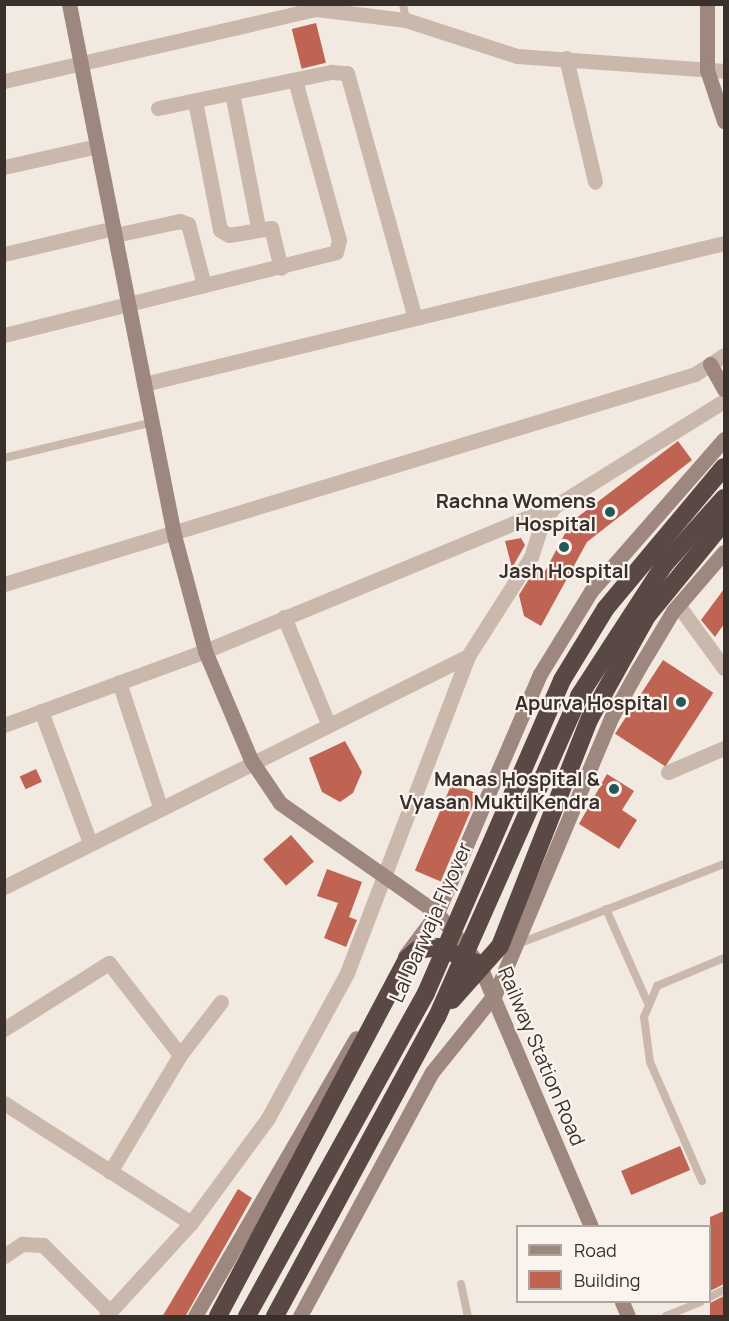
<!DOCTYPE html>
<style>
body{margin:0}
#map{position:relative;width:729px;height:1321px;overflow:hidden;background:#f2e9e1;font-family:Manrope,sans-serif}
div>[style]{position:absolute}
.building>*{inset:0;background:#bf6452;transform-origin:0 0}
.lane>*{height:8px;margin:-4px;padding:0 4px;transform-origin:4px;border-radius:4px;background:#cab8ad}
.street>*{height:15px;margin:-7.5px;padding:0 7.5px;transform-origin:7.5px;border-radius:7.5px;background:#cab8ad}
.secondary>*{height:15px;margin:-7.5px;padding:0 7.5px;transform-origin:7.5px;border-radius:7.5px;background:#9e877f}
.highway>*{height:18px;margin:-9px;padding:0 9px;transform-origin:9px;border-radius:9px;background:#594843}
.highway-bridge>*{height:18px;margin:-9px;padding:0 9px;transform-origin:9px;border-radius:9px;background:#594843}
.dots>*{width:16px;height:16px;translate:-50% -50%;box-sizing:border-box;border:3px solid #faf3ee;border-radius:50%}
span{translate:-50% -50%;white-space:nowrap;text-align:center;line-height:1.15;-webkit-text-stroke:4.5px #faf3ee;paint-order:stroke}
.poi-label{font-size:20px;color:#392f2b;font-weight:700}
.right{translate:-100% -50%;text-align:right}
.street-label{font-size:20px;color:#392f2b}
.frame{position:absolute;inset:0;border:6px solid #392f2b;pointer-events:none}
.legend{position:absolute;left:516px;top:1225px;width:195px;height:78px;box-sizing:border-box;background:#faf3ee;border:2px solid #ada5a0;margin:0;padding:8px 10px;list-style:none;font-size:18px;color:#392f2b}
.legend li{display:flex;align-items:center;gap:12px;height:30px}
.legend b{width:30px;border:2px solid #ada5a0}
</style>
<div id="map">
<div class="building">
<i style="left:316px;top:23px;width:41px;height:25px;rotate:76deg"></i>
<i style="clip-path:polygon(678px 441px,692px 460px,587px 542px,541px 626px,524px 616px,519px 595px,537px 566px,542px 577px,571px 522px)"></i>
<i style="clip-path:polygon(521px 538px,525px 545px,512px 568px,505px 541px)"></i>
<i style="clip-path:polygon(724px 589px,724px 624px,715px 637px,701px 620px)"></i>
<i style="left:663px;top:660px;width:60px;height:88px;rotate:33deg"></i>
<i style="clip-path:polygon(345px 741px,362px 772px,353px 793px,340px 802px,322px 792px,309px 758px)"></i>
<i style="left:36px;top:769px;width:14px;height:18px;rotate:65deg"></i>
<i style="clip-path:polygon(607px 774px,634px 791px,622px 810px,637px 820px,619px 849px,579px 824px)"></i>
<i style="left:452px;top:783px;width:28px;height:95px;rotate:23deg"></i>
<i style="left:291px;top:835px;width:35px;height:37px;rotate:49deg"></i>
<i style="clip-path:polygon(327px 869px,362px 882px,349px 917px,357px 920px,346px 947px,324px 938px,338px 903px,317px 896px)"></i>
<i style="left:680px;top:1146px;width:26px;height:64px;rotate:67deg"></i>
<i style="clip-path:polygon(238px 1189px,252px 1198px,185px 1317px,162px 1317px)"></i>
<i style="clip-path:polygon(724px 1211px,724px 1284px,710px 1291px,710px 1217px)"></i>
<i style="clip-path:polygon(724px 1296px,724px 1317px,710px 1317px,710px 1303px)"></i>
</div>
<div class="lane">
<i style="left:403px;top:4px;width:16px;rotate:79deg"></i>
<i style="left:4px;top:458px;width:153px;rotate:-13.6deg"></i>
<i style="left:606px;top:909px;width:101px;rotate:66deg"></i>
<i style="left:518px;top:944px;width:221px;rotate:-21.2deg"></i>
<i style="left:702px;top:1181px;width:130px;rotate:-113.6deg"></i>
<i style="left:650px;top:1062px;width:45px;rotate:-97.6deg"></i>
<i style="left:644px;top:1017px;width:34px;rotate:-67deg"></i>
<i style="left:657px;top:986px;width:73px;rotate:-22.7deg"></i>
<i style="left:461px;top:1284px;width:33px;rotate:78deg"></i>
<i style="left:710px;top:1297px;width:16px;rotate:-27deg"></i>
<i style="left:666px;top:1316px;width:37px;rotate:-22deg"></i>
</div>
<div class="street">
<i style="left:566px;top:58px;width:127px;rotate:76.8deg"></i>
<i style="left:4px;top:81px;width:320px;rotate:-13deg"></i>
<i style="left:316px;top:9px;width:91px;rotate:7deg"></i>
<i style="left:406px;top:20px;width:117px;rotate:18deg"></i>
<i style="left:517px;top:56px;width:208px;rotate:4.1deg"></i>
<i style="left:232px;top:93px;width:136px;rotate:79deg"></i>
<i style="left:195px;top:101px;width:131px;rotate:79deg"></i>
<i style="left:220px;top:230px;width:10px;rotate:29deg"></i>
<i style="left:229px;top:235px;width:43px;rotate:-9.5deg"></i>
<i style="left:271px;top:228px;width:41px;rotate:76deg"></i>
<i style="left:158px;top:108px;width:177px;rotate:-11.8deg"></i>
<i style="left:331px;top:72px;width:16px;rotate:4deg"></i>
<i style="left:347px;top:73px;width:254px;rotate:74.5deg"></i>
<i style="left:4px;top:167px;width:95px;rotate:-12.7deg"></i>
<i style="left:115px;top:235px;width:66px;rotate:-12.2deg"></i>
<i style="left:180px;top:221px;width:9px;rotate:21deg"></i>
<i style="left:188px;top:224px;width:63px;rotate:75.3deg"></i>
<i style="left:4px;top:254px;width:113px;rotate:-13.3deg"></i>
<i style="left:4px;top:335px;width:342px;rotate:-14deg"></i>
<i style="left:336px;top:252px;width:12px;rotate:-76deg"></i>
<i style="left:339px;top:240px;width:166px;rotate:-105.4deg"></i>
<i style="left:144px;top:384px;width:597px;rotate:-13.66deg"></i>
<i style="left:4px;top:584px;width:722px;rotate:-16.9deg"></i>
<i style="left:695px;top:374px;width:35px;rotate:-33deg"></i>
<i style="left:678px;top:605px;width:78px;rotate:53.9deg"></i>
<i style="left:284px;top:617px;width:115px;rotate:67.5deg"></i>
<i style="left:119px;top:682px;width:132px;rotate:71.8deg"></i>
<i style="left:41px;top:711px;width:141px;rotate:69.6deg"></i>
<i style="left:4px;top:725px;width:214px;rotate:-20.2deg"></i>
<i style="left:205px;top:651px;width:377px;rotate:-22.5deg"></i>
<i style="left:668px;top:772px;width:61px;rotate:-23.2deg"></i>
<i style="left:4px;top:887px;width:518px;rotate:-26.47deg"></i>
<i style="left:4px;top:1029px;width:124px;rotate:-32.2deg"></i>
<i style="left:109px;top:963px;width:116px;rotate:52.3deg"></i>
<i style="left:4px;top:1103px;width:222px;rotate:32.7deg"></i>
<i style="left:110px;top:1172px;width:136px;rotate:-59.1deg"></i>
<i style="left:180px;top:1055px;width:67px;rotate:-52.3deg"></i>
<i style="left:4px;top:1256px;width:22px;rotate:-34deg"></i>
<i style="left:22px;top:1244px;width:21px;rotate:3deg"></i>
<i style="left:43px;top:1245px;width:95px;rotate:45deg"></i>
<i style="left:106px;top:1316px;width:126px;rotate:-47.6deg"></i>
<i style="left:191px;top:1223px;width:130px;rotate:-53.7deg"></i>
<i style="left:268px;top:1118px;width:165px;rotate:-61.4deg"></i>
<i style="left:347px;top:973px;width:339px;rotate:-69.1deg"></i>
<i style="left:468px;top:656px;width:117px;rotate:-57.5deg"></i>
<i style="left:531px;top:557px;width:36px;rotate:-72deg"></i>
<i style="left:542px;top:523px;width:21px;rotate:-53deg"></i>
<i style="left:555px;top:506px;width:199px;rotate:-31.9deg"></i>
</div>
<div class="secondary">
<i style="left:69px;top:4px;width:541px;rotate:78.81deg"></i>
<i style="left:174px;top:535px;width:120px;rotate:75deg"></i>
<i style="left:205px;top:651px;width:118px;rotate:67.1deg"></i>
<i style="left:251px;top:760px;width:52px;rotate:56deg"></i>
<i style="left:280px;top:803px;width:192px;rotate:35deg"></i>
<i style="left:437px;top:913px;width:66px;rotate:50.5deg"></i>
<i style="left:479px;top:964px;width:285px;rotate:66.9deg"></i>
<i style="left:707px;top:4px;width:66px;rotate:90deg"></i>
<i style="left:707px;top:70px;width:54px;rotate:71.6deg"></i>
<i style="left:710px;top:364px;width:29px;rotate:61deg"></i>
<i style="left:405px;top:956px;width:54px;rotate:-53.3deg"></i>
<i style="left:437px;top:913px;width:260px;rotate:-66.7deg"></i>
<i style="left:540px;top:674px;width:97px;rotate:-58.4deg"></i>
<i style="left:591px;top:591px;width:202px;rotate:-48.8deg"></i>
<i style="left:622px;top:1302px;width:15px;rotate:67deg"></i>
<i style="left:195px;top:1316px;width:321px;rotate:-59.9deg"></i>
<i style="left:300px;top:1316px;width:277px;rotate:-61.6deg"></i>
<i style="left:432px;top:1072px;width:100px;rotate:-51.1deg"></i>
<i style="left:495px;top:994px;width:299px;rotate:-67.2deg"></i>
<i style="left:611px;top:718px;width:54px;rotate:-61deg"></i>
<i style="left:637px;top:671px;width:70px;rotate:-59deg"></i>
<i style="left:673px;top:611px;width:78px;rotate:-49.2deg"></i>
</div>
<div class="highway">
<i style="left:647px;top:616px;width:122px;rotate:-50.7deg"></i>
<i style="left:218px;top:1316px;width:404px;rotate:-62.1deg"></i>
<i style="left:407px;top:959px;width:13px;rotate:-42deg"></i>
<i style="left:417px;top:950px;width:21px;rotate:-8deg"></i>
<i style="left:438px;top:947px;width:44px;rotate:22.5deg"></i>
</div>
<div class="highway-bridge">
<i style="left:452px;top:1000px;width:72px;rotate:-48.4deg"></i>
<i style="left:500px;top:946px;width:245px;rotate:-68.5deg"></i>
<i style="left:590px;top:718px;width:117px;rotate:-60.8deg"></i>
<i style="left:247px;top:1316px;width:369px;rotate:-61deg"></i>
<i style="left:426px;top:993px;width:341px;rotate:-66.5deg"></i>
<i style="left:562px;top:680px;width:84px;rotate:-58.6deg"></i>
<i style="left:606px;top:608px;width:184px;rotate:-50.1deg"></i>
<i style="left:275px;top:1316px;width:340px;rotate:-61.6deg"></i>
<i style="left:437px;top:1017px;width:351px;rotate:-66.1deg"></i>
<i style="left:579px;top:696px;width:156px;rotate:-57deg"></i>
<i style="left:664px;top:565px;width:90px;rotate:-48.2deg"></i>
</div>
<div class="dots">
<i style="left:610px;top:512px;background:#235958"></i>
<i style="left:564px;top:547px;background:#235958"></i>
<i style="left:681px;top:702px;background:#235958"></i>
<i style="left:614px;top:789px;background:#235958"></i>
</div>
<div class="poi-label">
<span class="right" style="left:596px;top:512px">Rachna Womens<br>Hospital</span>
<span style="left:564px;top:570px">Jash Hospital</span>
<span class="right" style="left:668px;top:702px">Apurva Hospital</span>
<span class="right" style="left:600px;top:790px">Manas Hospital &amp;<br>Vyasan Mukti Kendra</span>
</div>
<div class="street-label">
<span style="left:430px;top:922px;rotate:-66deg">Lal Darwaja Flyover</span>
<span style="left:542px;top:1056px;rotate:67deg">Railway Station Road</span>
</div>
<div class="frame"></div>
<ul class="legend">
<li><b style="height:8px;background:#9e877f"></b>Road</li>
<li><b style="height:16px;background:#bf6452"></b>Building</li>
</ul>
</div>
